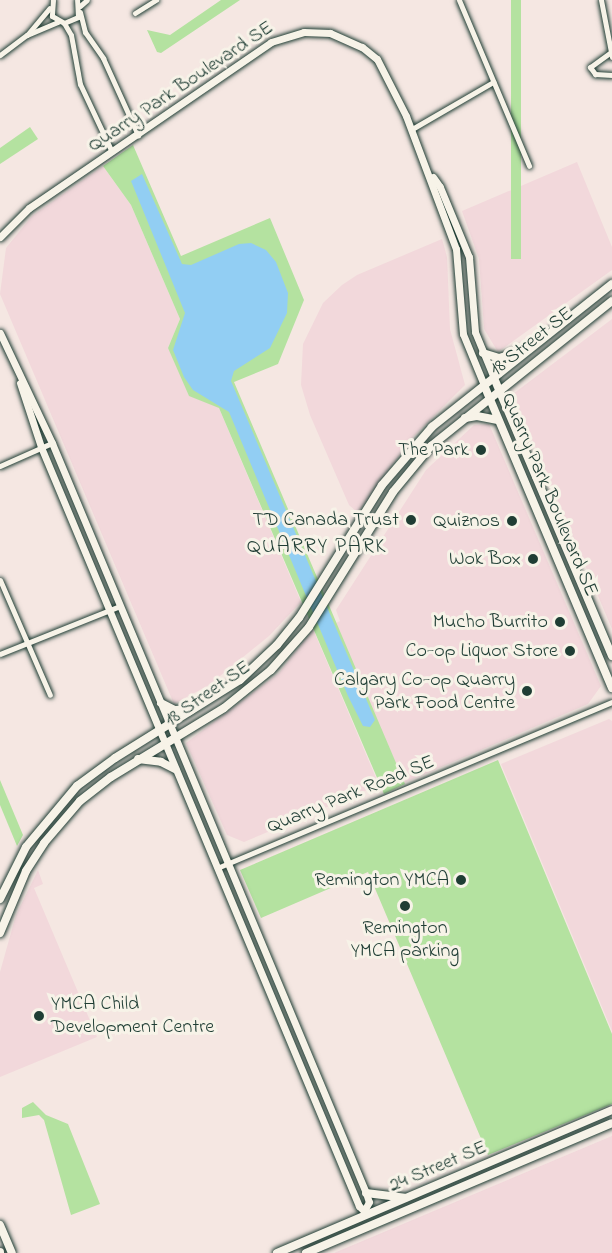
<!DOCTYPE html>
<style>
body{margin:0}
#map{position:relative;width:612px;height:1253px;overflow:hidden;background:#f5e7e2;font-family:"Indie Flower",sans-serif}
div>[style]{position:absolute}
.built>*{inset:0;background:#f2d8db}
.green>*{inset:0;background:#b4e2a0;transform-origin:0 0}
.water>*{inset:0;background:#92cef3}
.roads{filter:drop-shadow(0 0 2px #1f3d34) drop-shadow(0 0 2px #1f3d34)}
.minor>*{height:5px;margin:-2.5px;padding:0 2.5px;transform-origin:2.5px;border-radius:2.5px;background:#f7f3e8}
.tertiary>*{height:7px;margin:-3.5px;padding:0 3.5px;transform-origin:3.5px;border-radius:3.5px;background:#f7f3e8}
.secondary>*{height:8px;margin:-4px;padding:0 4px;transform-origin:4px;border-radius:4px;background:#f7f3e8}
.dots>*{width:16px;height:16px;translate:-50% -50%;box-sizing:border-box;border:3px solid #f7f3e8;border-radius:50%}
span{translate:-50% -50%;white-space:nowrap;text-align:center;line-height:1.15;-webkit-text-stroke:6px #f7f3e8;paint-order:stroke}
.street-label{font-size:20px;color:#1f3d34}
.poi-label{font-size:20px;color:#1f3d34}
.right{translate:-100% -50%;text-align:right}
.left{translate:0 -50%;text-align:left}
.neighbourhood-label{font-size:21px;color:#1f3d34;letter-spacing:1.5px}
</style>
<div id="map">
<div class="built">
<i style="clip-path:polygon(577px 162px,612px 247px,612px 270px,498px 352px,484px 329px,479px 259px,462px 211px)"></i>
<i style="clip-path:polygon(103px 166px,131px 205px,180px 319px,168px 348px,219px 408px,301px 602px,269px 636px,209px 685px,174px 704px,0 294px,6px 248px,32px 216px)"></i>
<i style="clip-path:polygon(442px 239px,447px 257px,450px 329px,465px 385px,412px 438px,358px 513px,349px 505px,310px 415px,301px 385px,303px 344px,323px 303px,342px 285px,357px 275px)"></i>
<i style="clip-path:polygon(612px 319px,612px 629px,513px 394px)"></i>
<i style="clip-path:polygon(489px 424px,601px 686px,588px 704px,404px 783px,336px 623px,340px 621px,336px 610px,426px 470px,474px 425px)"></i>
<i style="clip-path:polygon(313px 629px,379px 785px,244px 842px,227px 835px,186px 743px,279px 673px)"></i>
<i style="clip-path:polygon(609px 719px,612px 721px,612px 1031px,501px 764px)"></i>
<i style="clip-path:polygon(38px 870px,43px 884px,34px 888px,97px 1037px,0 1077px,0 972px,16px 915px)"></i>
<i style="clip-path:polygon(612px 1136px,612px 1253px,334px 1253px)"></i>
</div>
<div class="green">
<i style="clip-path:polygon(221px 0,240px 0,161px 53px,157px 52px,147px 30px,170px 35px)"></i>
<i style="left:511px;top:0;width:10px;height:259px"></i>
<i style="clip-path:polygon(30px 127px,38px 139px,0 164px,0 148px)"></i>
<i style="clip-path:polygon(133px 145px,181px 256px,270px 218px,304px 300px,278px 364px,234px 382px,405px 784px,384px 794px,219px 408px,189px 396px,168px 348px,180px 319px,131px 205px,103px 166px)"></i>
<i style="clip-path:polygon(498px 760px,612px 1034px,612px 1104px,488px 1155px,368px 872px,261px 918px,240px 870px)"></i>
<i style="clip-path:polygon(0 780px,23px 835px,17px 846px,0 805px)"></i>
<i style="clip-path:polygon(33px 1102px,46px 1115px,68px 1124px,100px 1204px,71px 1215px,44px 1120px,39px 1115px,22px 1118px,22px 1108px)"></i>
</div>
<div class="water">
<i style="clip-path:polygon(142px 174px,182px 264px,191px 265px,239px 244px,251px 243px,266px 250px,276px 262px,288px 293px,287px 313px,270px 348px,234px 371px,231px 381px,375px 720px,370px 727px,363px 726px,348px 696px,229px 412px,193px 390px,184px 377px,173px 350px,185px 313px,131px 181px)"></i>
</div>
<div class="roads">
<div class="minor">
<i style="left:53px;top:0;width:16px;rotate:94deg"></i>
<i style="left:52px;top:16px;width:14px;rotate:30deg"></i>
<i style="left:64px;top:23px;width:15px;rotate:-23deg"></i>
<i style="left:78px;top:17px;width:17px;rotate:-93deg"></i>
<i style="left:459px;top:0;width:180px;rotate:67.1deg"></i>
<i style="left:601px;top:0;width:58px;rotate:79.1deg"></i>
<i style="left:80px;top:6px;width:9px;rotate:-41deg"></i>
<i style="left:80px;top:12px;width:21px;rotate:76deg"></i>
<i style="left:85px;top:32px;width:32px;rotate:55deg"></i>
<i style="left:103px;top:58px;width:85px;rotate:65.6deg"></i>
<i style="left:135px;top:13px;width:25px;rotate:-32deg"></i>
<i style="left:64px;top:23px;width:14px;rotate:60deg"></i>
<i style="left:71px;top:35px;width:50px;rotate:79.6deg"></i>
<i style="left:80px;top:84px;width:75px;rotate:64.8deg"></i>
<i style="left:27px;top:35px;width:34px;rotate:-23deg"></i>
<i style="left:611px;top:52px;width:26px;rotate:144deg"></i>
<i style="left:590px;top:67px;width:9px;rotate:54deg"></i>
<i style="left:595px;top:74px;width:17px;rotate:3deg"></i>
<i style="left:0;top:55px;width:34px;rotate:-37deg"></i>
<i style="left:27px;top:35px;width:35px;rotate:-50deg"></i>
<i style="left:412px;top:129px;width:94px;rotate:-30.1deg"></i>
<i style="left:0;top:466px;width:57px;rotate:-23.9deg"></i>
<i style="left:0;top:580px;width:125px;rotate:66.5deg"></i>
<i style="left:0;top:654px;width:129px;rotate:-21.8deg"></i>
<i style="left:217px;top:868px;width:428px;rotate:-22.8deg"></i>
</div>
<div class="tertiary">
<i style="left:433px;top:177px;width:12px;rotate:55deg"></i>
<i style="left:440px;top:187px;width:76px;rotate:67.5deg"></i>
<i style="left:469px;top:257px;width:75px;rotate:85.4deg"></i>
<i style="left:475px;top:332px;width:50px;rotate:67.6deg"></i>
<i style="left:0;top:237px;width:41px;rotate:-45deg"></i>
<i style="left:29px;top:208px;width:293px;rotate:-34.4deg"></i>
<i style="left:271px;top:42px;width:34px;rotate:-17deg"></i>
<i style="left:304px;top:32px;width:26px;rotate:2deg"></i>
<i style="left:330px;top:33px;width:35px;rotate:24deg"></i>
<i style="left:362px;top:47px;width:19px;rotate:39deg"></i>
<i style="left:377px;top:59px;width:64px;rotate:63deg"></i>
<i style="left:406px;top:116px;width:142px;rotate:69.4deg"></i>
<i style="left:456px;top:249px;width:85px;rotate:85.3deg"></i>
<i style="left:463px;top:334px;width:55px;rotate:67.6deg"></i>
<i style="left:0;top:333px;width:122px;rotate:64.7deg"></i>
<i style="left:52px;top:443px;width:813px;rotate:67.28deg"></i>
<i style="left:366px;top:1193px;width:9px;rotate:72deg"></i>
<i style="left:369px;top:1202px;width:8px;rotate:120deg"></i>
<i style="left:20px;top:383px;width:67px;rotate:71.8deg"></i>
<i style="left:41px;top:447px;width:823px;rotate:67.27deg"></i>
<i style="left:359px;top:1206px;width:10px;rotate:45deg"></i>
</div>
<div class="secondary">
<i style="left:483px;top:353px;width:17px;rotate:17deg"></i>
<i style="left:499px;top:358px;width:28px;rotate:-17deg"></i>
<i style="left:494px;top:378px;width:302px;rotate:67deg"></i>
<i style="left:484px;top:385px;width:329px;rotate:67.1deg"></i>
<i style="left:465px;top:418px;width:12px;rotate:-9deg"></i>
<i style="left:477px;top:416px;width:21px;rotate:11deg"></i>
<i style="left:161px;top:703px;width:16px;rotate:27deg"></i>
<i style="left:175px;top:710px;width:17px;rotate:-3deg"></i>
<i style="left:138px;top:759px;width:23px;rotate:7deg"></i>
<i style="left:161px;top:762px;width:16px;rotate:27deg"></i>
<i style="left:0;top:899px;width:58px;rotate:-63.4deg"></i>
<i style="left:26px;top:847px;width:80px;rotate:-50.1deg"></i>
<i style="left:77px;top:786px;width:47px;rotate:-36.4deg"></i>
<i style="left:115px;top:758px;width:147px;rotate:-32deg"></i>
<i style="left:240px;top:680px;width:51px;rotate:-43.4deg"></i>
<i style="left:277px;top:645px;width:35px;rotate:-51deg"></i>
<i style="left:299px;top:618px;width:157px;rotate:-58deg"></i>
<i style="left:382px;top:485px;width:77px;rotate:-49.2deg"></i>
<i style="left:432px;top:427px;width:230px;rotate:-38.5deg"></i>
<i style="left:0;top:933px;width:67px;rotate:-67.2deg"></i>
<i style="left:26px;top:871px;width:33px;rotate:-57deg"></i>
<i style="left:44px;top:843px;width:55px;rotate:-49.4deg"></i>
<i style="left:80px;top:801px;width:39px;rotate:-38deg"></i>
<i style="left:111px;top:777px;width:132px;rotate:-31.4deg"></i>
<i style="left:224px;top:708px;width:60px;rotate:-39deg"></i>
<i style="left:271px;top:670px;width:57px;rotate:-48.5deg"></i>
<i style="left:309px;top:627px;width:159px;rotate:-58.1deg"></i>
<i style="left:393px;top:492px;width:60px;rotate:-50.4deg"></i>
<i style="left:431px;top:446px;width:232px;rotate:-38.7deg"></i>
<i style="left:366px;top:1193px;width:39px;rotate:7deg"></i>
<i style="left:0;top:1225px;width:30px;rotate:67deg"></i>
<i style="left:0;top:1252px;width:1px;rotate:90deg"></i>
<i style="left:277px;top:1253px;width:364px;rotate:-23.1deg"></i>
<i style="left:306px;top:1253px;width:332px;rotate:-23deg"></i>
</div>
</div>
<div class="dots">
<i style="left:481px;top:450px;background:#1f3d34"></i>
<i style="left:411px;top:520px;background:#1f3d34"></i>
<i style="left:512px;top:521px;background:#1f3d34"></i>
<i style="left:533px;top:559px;background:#1f3d34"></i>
<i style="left:560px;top:622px;background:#1f3d34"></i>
<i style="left:570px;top:651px;background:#1f3d34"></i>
<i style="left:527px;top:691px;background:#1f3d34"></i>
<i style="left:461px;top:880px;background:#1f3d34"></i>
<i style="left:405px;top:906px;background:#1f3d34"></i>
<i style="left:39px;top:1016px;background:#1f3d34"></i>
</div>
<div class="street-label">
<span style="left:181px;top:87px;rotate:-34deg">Quarry Park Boulevard SE</span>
<span style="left:532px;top:342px;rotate:-38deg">18 Street SE</span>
<span style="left:549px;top:495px;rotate:67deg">Quarry Park Boulevard SE</span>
<span style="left:208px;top:694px;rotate:-35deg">18 Street SE</span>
<span style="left:351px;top:795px;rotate:-22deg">Quarry Park Road SE</span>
<span style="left:438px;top:1167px;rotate:-23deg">24 Street SE</span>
</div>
<div class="poi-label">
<span class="right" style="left:469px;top:450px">The Park</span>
<span class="right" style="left:399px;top:520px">TD Canada Trust</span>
<span class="right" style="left:500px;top:521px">Quiznos</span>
<span class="right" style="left:521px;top:559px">Wok Box</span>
<span class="right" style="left:548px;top:622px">Mucho Burrito</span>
<span class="right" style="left:558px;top:651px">Co-op Liquor Store</span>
<span class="right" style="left:515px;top:692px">Calgary Co-op Quarry<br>Park Food Centre</span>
<span class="right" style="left:449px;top:880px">Remington YMCA</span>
<span style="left:405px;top:940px">Remington<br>YMCA parking</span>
<span class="left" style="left:51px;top:1016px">YMCA Child<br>Development Centre</span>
</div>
<div class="neighbourhood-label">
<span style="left:317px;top:547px">QUARRY PARK</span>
</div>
</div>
